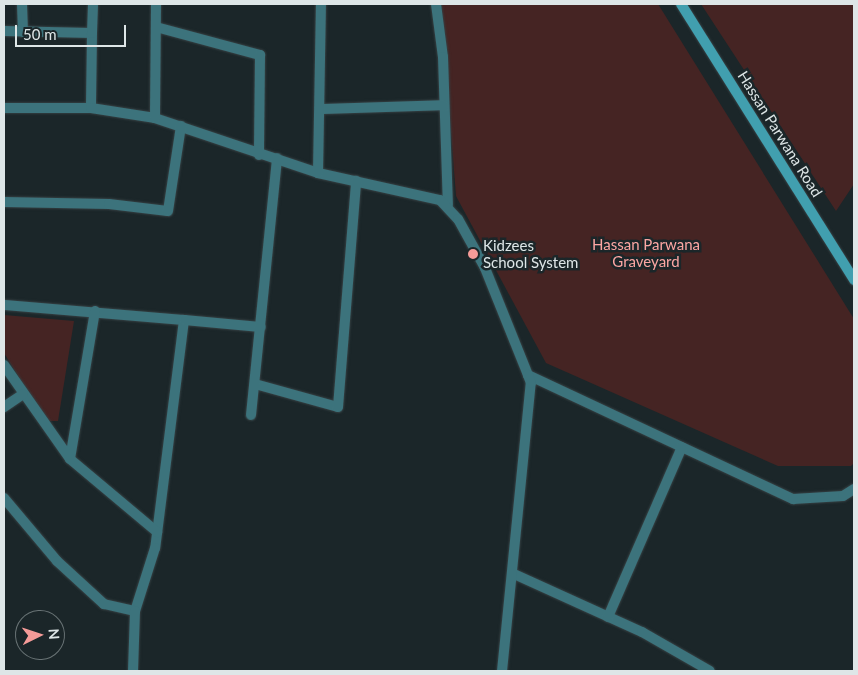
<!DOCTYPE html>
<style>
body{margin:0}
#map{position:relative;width:858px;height:675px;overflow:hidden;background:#1b2629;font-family:Lato,sans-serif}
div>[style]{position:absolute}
.green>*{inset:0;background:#452423}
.roads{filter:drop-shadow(0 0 1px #364144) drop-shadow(0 0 1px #364144)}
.street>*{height:10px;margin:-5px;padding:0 5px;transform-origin:5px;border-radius:5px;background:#3c737c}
.secondary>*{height:10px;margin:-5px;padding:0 5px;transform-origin:5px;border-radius:5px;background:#419faf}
.dots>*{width:14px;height:14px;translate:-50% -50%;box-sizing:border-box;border:2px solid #1b2629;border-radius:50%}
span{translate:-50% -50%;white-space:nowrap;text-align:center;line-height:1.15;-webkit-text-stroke:5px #1b2629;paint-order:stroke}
.street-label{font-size:15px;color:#dee6e7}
.park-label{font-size:15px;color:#fca6a3}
.poi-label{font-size:15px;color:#dee6e7}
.left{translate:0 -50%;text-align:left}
.frame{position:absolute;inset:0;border:5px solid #dee6e7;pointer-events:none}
.north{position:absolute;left:15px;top:610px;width:50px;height:50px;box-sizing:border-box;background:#1b2629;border:1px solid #697375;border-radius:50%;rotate:86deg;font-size:14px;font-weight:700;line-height:20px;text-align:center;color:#dee6e7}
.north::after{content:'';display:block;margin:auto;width:18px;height:22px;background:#f59b98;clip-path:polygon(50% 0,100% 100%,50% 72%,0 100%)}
.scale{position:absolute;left:15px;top:25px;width:111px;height:22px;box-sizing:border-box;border:2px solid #dee6e7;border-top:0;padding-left:6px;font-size:15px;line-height:18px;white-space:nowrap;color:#dee6e7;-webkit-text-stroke:4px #1b2629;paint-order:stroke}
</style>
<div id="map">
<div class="green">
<i style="clip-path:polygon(441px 4px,658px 4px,854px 319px,854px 463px,851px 466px,778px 466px,546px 363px,456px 196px)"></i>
<i style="clip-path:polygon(701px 4px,854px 4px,854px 184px,836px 211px)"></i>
<i style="clip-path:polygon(4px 315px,74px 321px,58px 421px,46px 421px,4px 353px)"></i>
</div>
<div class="roads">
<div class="street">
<i style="left:22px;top:4px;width:28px;rotate:88deg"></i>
<i style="left:436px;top:4px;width:53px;rotate:82.5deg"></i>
<i style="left:443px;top:57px;width:148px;rotate:88.1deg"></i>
<i style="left:156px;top:27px;width:108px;rotate:15.1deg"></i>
<i style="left:260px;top:55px;width:100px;rotate:90.6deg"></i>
<i style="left:4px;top:31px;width:88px;rotate:1.3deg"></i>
<i style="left:92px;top:33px;width:75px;rotate:90.8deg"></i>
<i style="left:92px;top:33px;width:29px;rotate:-88deg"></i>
<i style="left:4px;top:108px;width:87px"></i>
<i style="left:91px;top:108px;width:65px;rotate:8.9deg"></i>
<i style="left:155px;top:118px;width:172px;rotate:18.6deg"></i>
<i style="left:318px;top:173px;width:125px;rotate:12.5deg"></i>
<i style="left:440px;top:200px;width:26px;rotate:47deg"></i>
<i style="left:458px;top:219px;width:56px;rotate:61.1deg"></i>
<i style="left:485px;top:268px;width:115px;rotate:68.1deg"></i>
<i style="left:528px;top:375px;width:293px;rotate:25.1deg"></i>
<i style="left:793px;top:499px;width:50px;rotate:-3.4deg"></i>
<i style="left:843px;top:496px;width:13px;rotate:-32deg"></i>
<i style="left:320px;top:109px;width:124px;rotate:-1.8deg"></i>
<i style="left:155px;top:118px;width:114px;rotate:-89.5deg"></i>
<i style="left:318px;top:173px;width:169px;rotate:-89deg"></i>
<i style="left:4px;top:202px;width:105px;rotate:1.1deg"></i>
<i style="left:109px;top:204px;width:59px;rotate:6.8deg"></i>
<i style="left:168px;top:211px;width:86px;rotate:-81.3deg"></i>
<i style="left:4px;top:305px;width:181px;rotate:4.8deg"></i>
<i style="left:184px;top:320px;width:230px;rotate:97.2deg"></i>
<i style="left:155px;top:548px;width:66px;rotate:107.6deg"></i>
<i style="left:95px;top:311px;width:150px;rotate:99.6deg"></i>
<i style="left:70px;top:459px;width:114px;rotate:40deg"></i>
<i style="left:184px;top:320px;width:77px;rotate:5.2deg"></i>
<i style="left:4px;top:365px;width:115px;rotate:54.9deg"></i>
<i style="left:255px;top:384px;width:86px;rotate:15.5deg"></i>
<i style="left:338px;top:407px;width:227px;rotate:-85.4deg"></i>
<i style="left:4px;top:407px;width:23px;rotate:-34deg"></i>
<i style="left:251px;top:415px;width:258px;rotate:-84.2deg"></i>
<i style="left:4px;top:498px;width:82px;rotate:49.9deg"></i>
<i style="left:57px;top:561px;width:64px;rotate:42.5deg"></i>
<i style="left:104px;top:604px;width:32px;rotate:13deg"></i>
<i style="left:135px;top:611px;width:60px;rotate:91.9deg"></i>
<i style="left:514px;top:574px;width:141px;rotate:24.4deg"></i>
<i style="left:642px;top:632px;width:78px;rotate:29.8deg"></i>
<i style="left:608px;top:617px;width:185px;rotate:-66.5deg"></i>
<i style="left:502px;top:671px;width:289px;rotate:-84.3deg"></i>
<i style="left:531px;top:383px;width:9px;rotate:-111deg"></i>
</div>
<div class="secondary">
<i style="left:681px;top:4px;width:326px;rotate:57.9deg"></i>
</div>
</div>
<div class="dots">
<i style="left:473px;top:254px;background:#f59b98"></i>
</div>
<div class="street-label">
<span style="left:780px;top:134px;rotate:58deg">Hassan Parwana Road</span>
</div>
<div class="park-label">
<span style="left:646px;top:253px">Hassan Parwana<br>Graveyard</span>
</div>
<div class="poi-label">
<span class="left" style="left:483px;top:254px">Kidzees<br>School System</span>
</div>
<div class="frame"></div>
<div class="north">N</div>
<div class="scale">50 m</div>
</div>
